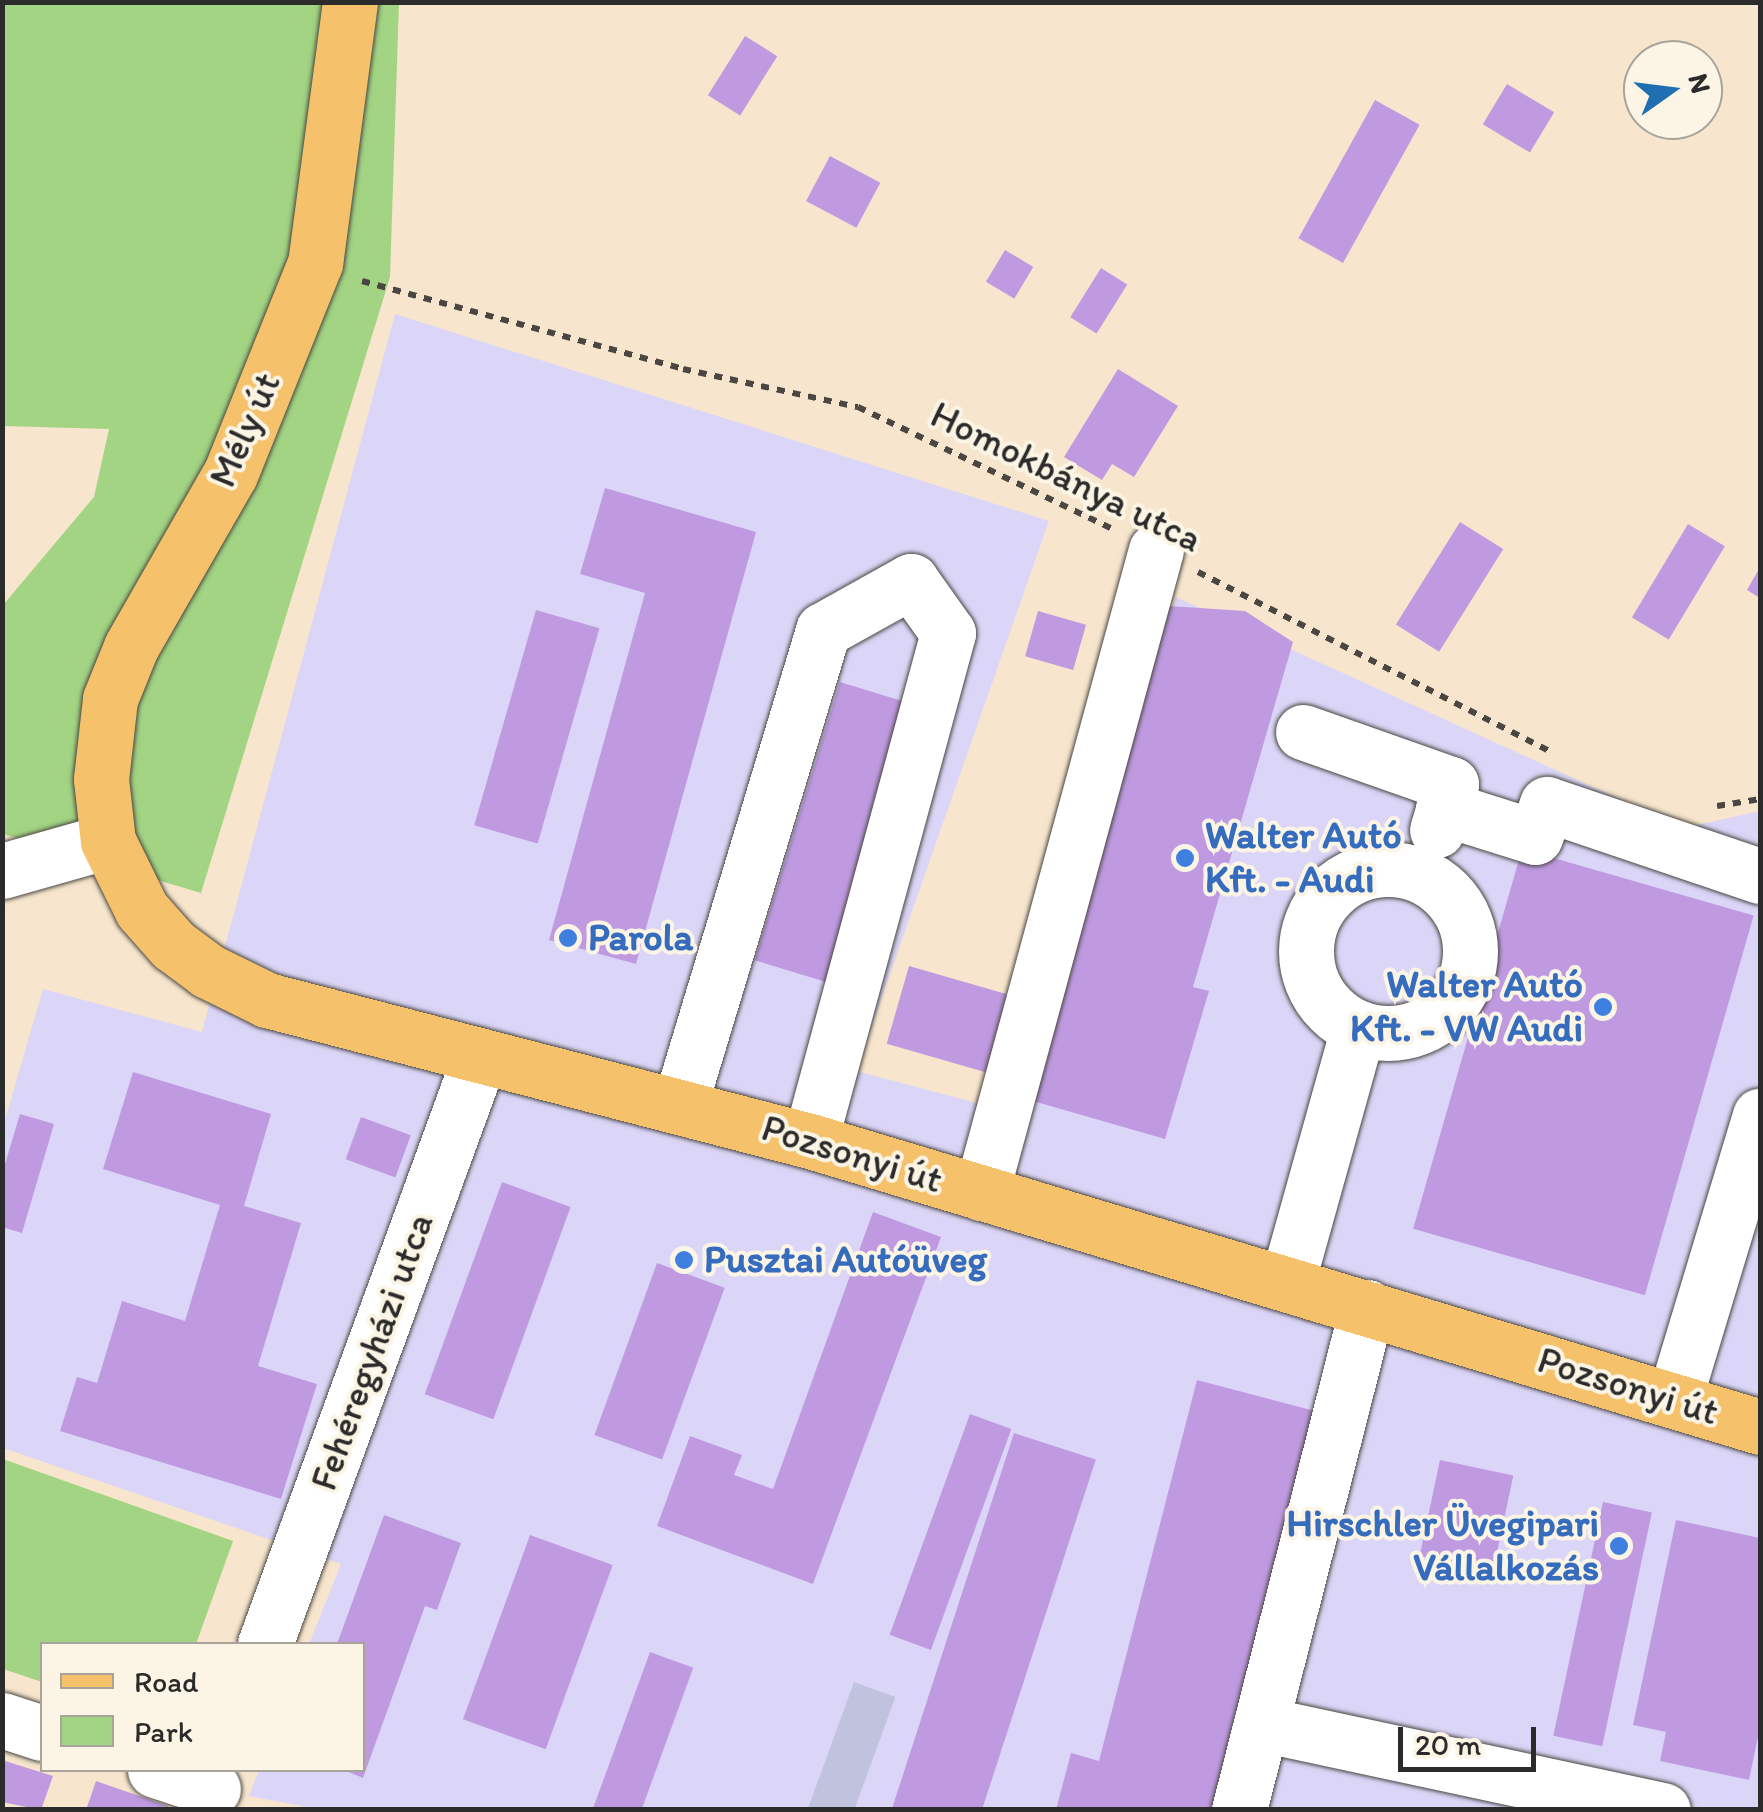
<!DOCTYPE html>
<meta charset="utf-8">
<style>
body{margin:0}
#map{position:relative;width:1763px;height:1812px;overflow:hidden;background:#f7e6cd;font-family:Itim,sans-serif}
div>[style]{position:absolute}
.built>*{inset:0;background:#dbd6f7}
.industrial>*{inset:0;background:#c1c2dd;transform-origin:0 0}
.green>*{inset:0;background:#a2d483}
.building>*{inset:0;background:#bf9ae1;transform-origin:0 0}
.path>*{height:6px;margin-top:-3px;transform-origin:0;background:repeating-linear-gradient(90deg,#4a4743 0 8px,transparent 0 16px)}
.roads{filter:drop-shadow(0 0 2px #4a4743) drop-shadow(0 0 2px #4a4743)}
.minor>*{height:55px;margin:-27.5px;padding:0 27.5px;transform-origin:27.5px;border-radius:27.5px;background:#fff}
.minor>.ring{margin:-27.5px;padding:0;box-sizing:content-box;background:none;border:55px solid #fff;border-radius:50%}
.major>*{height:55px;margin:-27.5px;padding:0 27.5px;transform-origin:27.5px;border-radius:27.5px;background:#f5c16b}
.dots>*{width:28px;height:28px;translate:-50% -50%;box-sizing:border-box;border:5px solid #fcf5e5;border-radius:50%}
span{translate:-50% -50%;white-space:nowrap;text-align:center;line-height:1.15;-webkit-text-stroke:8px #fcf5e5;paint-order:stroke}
.street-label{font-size:38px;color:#2b2b2b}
.shop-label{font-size:38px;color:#366cbe;font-weight:700}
.left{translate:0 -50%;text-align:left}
.right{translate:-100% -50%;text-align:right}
.frame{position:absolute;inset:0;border:5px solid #2b2b2b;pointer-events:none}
.legend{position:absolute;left:40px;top:1642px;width:325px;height:130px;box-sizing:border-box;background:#fcf5e5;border:2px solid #a8a49b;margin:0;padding:12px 18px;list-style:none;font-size:30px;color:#2b2b2b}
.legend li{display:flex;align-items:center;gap:20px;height:50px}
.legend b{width:50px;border:2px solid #a8a49b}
.north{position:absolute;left:1623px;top:40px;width:100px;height:100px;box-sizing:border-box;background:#fcf5e5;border:2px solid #a8a49b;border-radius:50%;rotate:76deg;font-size:28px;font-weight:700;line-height:40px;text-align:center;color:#2b2b2b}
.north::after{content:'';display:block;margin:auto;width:35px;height:45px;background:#1f6fb2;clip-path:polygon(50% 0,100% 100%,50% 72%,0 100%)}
.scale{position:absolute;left:1398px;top:1727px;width:138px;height:45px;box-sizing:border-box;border:5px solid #2b2b2b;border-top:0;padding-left:12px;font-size:30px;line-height:35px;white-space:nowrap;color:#2b2b2b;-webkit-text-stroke:8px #fcf5e5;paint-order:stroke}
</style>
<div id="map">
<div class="built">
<i style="clip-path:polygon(395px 314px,1049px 521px,856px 1071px,1030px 1117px,1176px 597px,1683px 828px,1760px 811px,1760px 1809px,322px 1810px,249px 1796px,259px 1770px,362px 1770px,362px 1644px,309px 1644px,341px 1564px,3px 1448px,2px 1130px,43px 989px,202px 1032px)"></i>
</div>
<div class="industrial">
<i style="left:854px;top:1682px;width:44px;height:135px;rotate:20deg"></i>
</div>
<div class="green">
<i style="clip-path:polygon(3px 3px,399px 3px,390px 277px,201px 893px,3px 834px,3px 605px,94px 497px,109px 429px,3px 426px)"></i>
<i style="clip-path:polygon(3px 1459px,233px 1541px,196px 1644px,42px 1644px,42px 1682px,3px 1669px)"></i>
</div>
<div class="building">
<i style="left:745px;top:36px;width:38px;height:70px;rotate:32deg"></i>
<i style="left:1507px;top:84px;width:55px;height:47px;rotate:31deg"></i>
<i style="left:1375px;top:100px;width:51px;height:158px;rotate:29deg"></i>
<i style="left:830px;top:156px;width:57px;height:51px;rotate:28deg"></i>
<i style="left:1005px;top:250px;width:33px;height:37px;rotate:31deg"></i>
<i style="left:1101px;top:268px;width:31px;height:58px;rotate:32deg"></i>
<i style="clip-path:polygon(1118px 369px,1178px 406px,1134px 477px,1112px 464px,1102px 480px,1064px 457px)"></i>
<i style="clip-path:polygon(605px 488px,756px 532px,636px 964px,549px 940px,645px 593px,580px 574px)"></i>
<i style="left:1460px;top:522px;width:51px;height:121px;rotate:32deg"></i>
<i style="left:1688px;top:524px;width:43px;height:109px;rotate:31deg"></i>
<i style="clip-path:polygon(1760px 567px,1760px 598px,1747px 590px)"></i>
<i style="clip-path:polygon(1169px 606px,1245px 611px,1293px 642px,1193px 987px,1209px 991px,1165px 1139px,1026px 1099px)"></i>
<i style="left:536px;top:610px;width:66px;height:224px;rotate:16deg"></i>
<i style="left:1038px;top:611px;width:50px;height:47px;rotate:16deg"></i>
<i style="left:840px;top:682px;width:88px;height:291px;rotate:17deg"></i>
<i style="left:1522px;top:849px;width:241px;height:395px;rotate:16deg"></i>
<i style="left:909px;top:966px;width:103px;height:81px;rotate:16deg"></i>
<i style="clip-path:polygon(133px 1072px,271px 1114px,244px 1206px,301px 1223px,258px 1366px,317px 1384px,281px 1499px,60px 1431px,77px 1377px,97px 1383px,122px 1301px,185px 1321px,220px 1205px,103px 1169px)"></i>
<i style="clip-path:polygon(20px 1114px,54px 1124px,22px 1233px,2px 1227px,2px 1174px)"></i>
<i style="left:361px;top:1117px;width:53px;height:45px;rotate:20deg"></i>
<i style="left:502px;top:1182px;width:73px;height:226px;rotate:20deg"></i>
<i style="clip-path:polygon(873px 1212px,941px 1237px,813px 1584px,657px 1526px,690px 1436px,742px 1455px,734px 1475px,773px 1489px)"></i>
<i style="left:657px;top:1263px;width:72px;height:183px;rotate:20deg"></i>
<i style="clip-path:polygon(1197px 1380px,1330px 1415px,1229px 1810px,1056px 1810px,1071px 1753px,1099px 1761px)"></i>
<i style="left:970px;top:1414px;width:44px;height:235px;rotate:20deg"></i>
<i style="left:1014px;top:1433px;width:86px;height:397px;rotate:18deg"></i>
<i style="left:1440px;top:1460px;width:75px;height:98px;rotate:12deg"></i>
<i style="left:1603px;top:1502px;width:50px;height:239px;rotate:12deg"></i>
<i style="clip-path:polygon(384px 1515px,461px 1543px,437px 1610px,425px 1606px,363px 1778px,344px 1770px,362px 1770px,362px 1644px,337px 1644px)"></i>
<i style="clip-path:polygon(1676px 1520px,1760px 1538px,1760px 1727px,1749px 1780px,1660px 1761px,1666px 1732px,1633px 1725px)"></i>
<i style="left:530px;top:1535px;width:88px;height:196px;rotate:20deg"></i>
<i style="left:650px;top:1652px;width:46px;height:168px;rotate:20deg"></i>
<i style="clip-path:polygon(2px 1760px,53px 1776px,41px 1810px,2px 1802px)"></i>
<i style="clip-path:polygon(96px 1781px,168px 1806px,167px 1810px,86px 1810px)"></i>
</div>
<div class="path">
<i style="left:362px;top:281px;width:333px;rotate:15.3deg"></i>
<i style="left:683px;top:369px;width:179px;rotate:12.3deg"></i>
<i style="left:858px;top:407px;width:280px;rotate:25.6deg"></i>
<i style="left:1198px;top:572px;width:397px;rotate:27deg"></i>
<i style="left:1717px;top:806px;width:44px;rotate:-9.2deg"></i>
</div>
<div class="roads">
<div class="minor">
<i style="left:1303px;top:732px;width:157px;rotate:19.4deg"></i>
<i style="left:1451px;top:784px;width:48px;rotate:106.9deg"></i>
<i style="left:1443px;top:808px;width:96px;rotate:17.5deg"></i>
<i style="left:1535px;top:837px;width:35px;rotate:-70deg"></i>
<i style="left:1547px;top:804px;width:225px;rotate:18.7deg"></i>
<i class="ring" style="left:1306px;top:869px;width:109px;height:109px"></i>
<i style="left:2px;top:871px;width:110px;rotate:-15.8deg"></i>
<i style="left:680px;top:1104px;width:495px;rotate:-73.2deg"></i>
<i style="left:823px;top:630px;width:101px;rotate:-29.1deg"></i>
<i style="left:911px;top:581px;width:64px;rotate:54.6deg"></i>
<i style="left:948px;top:633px;width:526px;rotate:105.2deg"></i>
<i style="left:981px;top:1193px;width:666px;rotate:-74.78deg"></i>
<i style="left:1287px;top:1283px;width:265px;rotate:-74.4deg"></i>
<i style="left:1674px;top:1400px;width:297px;rotate:-73.2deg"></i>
<i style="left:265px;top:1644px;width:623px;rotate:-69.91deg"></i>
<i style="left:2px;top:1720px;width:42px;rotate:18deg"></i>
<i style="left:1261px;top:1724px;width:411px;rotate:12.1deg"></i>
<i style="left:155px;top:1770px;width:61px;rotate:18.1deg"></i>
<i style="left:1239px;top:1810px;width:519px;rotate:-75.72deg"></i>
</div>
<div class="major">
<i style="left:350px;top:2px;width:263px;rotate:97.6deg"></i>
<i style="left:315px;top:263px;width:227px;rotate:111.9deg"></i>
<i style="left:230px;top:474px;width:199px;rotate:119.8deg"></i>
<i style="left:131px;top:647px;width:56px;rotate:112deg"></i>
<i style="left:110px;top:699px;width:81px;rotate:96.4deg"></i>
<i style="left:101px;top:779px;width:62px;rotate:83.6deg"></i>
<i style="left:108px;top:841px;width:77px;rotate:63.8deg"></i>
<i style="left:142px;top:910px;width:47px;rotate:48.5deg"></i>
<i style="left:173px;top:945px;width:44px;rotate:36.6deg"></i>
<i style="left:208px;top:971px;width:66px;rotate:26.2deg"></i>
<i style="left:267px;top:1000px;width:561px;rotate:14.56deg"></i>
<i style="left:810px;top:1141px;width:992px;rotate:16.75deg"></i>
</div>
</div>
<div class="dots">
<i style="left:1185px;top:858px;background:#3f7fe0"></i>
<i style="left:568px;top:938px;background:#3f7fe0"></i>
<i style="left:1603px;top:1007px;background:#3f7fe0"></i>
<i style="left:684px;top:1260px;background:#3f7fe0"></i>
<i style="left:1619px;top:1546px;background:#3f7fe0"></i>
</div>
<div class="street-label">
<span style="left:245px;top:430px;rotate:-66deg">Mély út</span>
<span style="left:1066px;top:477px;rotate:26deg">Homokbánya utca</span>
<span style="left:852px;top:1154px;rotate:17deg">Pozsonyi út</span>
<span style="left:372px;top:1352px;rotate:-70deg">Fehéregyházi utca</span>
<span style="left:1628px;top:1386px;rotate:17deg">Pozsonyi út</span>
</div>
<div class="shop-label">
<span class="left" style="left:1205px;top:858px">Walter Autó<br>Kft. - Audi</span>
<span class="left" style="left:588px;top:938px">Parola</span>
<span class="right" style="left:1583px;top:1007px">Walter Autó<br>Kft. - VW Audi</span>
<span class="left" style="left:704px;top:1260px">Pusztai Autóüveg</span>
<span class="right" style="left:1599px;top:1546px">Hirschler Üvegipari<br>Vállalkozás</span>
</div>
<div class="frame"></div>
<ul class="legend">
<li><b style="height:12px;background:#f5c16b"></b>Road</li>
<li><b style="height:28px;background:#a2d483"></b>Park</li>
</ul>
<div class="north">N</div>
<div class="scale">20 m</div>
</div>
